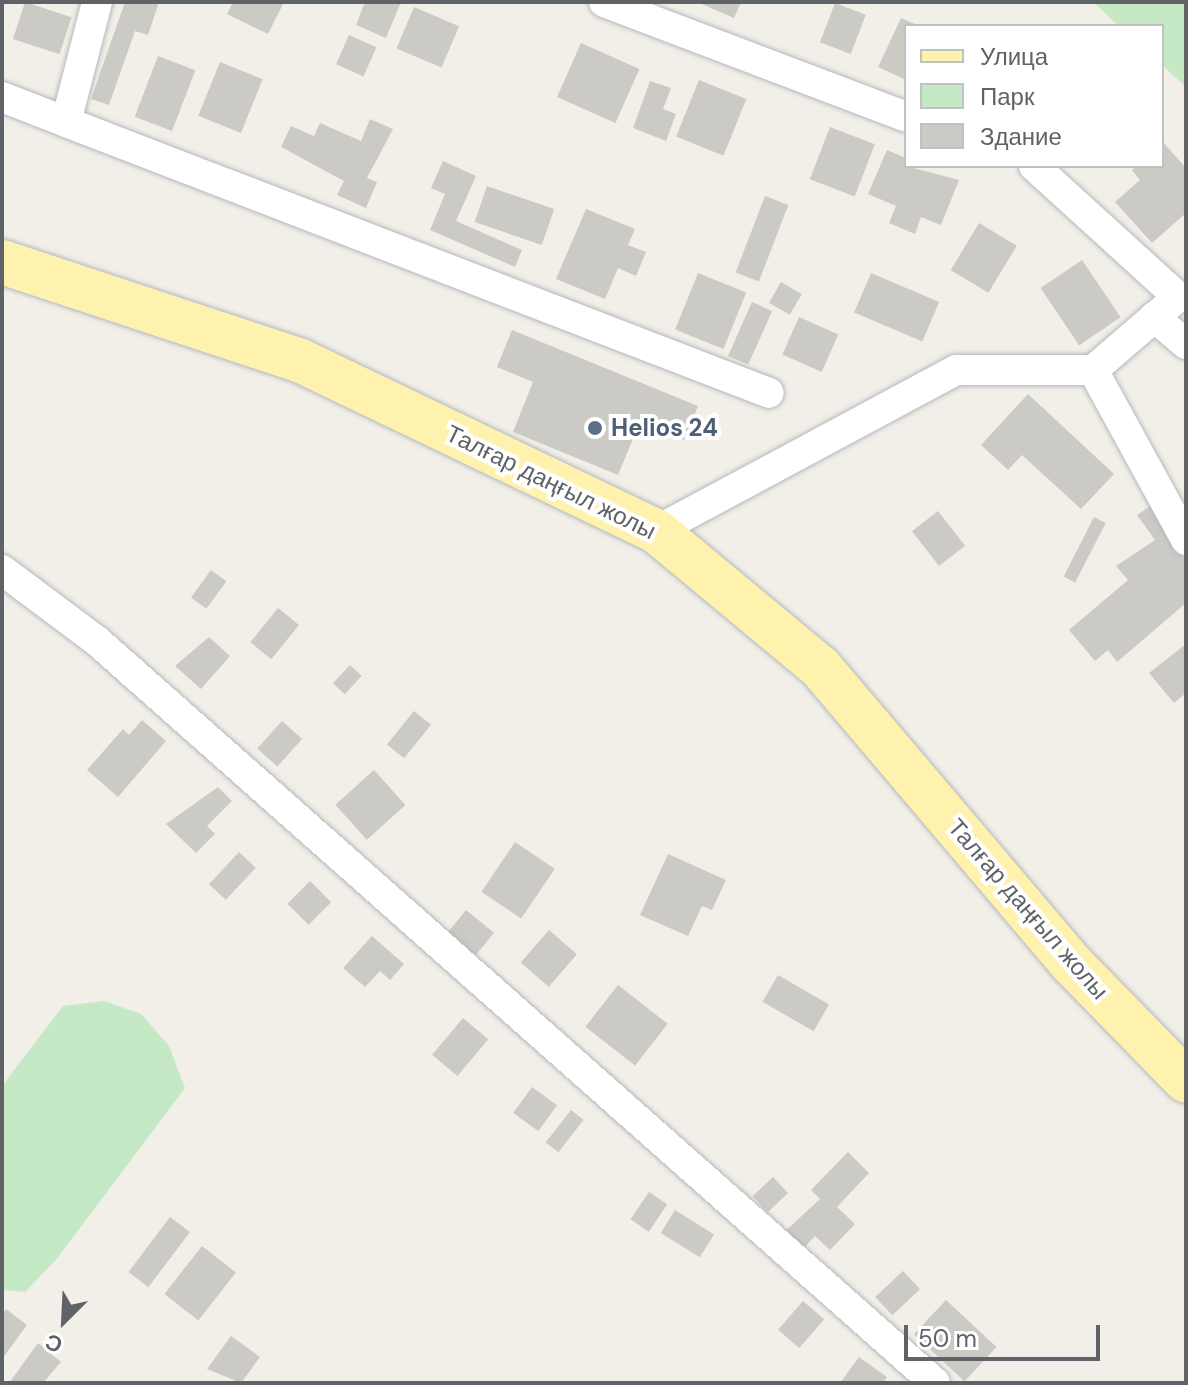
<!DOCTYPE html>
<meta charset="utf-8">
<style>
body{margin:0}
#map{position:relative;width:1188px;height:1385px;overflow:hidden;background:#f1efe8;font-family:"DM Sans",sans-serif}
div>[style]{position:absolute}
.green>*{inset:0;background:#c5e8c5}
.building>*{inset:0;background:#cccac5;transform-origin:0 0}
.roads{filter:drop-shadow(0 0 2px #b5b8bc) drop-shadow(0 0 2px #b5b8bc)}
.minor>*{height:30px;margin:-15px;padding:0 15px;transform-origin:15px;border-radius:15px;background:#fff}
.primary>*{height:44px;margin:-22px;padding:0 22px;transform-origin:22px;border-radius:22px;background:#fff2af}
.dots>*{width:22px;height:22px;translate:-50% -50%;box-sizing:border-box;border:4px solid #fff;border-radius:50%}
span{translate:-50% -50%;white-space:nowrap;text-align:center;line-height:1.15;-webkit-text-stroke:8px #fff;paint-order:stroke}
.service-label{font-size:24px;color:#4e5e75;font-weight:700}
.left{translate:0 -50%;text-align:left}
.street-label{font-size:24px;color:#5f6368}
.frame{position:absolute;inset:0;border:4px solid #5f6368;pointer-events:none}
.legend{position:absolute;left:904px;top:24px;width:260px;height:144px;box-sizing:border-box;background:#fff;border:2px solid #bfc1c3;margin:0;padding:10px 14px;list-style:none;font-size:24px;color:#5f6368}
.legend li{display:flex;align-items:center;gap:16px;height:40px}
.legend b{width:40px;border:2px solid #bfc1c3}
.north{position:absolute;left:24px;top:1281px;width:80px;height:80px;-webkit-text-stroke:6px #fff;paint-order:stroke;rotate:204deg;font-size:22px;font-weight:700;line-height:32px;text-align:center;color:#5f6368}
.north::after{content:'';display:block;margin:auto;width:28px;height:36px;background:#5f6368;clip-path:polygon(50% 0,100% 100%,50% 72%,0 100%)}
.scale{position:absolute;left:904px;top:1325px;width:196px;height:36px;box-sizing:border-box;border:4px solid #5f6368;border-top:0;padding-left:10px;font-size:24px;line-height:28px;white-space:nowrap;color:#5f6368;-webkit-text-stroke:6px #fff;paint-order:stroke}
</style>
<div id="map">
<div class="green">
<i style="clip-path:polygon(1093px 2px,1186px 2px,1186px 87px,1162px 65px,1162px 26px,1119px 26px)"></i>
<i style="clip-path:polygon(104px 1001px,141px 1014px,169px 1046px,185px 1088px,55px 1261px,25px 1292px,2px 1290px,2px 1086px,63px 1006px)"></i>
</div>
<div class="building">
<i style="left:25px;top:2px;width:49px;height:39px;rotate:18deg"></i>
<i style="clip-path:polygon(125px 2px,159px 2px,148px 35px,135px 31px,109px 105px,91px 99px)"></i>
<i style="clip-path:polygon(233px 2px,284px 2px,268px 34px,227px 14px)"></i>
<i style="clip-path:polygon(365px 2px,401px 2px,386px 38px,356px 25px)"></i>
<i style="clip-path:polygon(697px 2px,741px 2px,734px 18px)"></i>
<i style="left:835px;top:3px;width:33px;height:42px;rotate:21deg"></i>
<i style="left:414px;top:7px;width:49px;height:45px;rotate:23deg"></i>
<i style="clip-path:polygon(901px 18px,919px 26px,906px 26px,906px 80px,878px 67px)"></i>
<i style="left:349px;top:35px;width:30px;height:32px;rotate:24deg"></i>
<i style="left:581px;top:43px;width:64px;height:59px;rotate:24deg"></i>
<i style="left:158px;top:56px;width:40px;height:65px;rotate:21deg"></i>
<i style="left:220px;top:62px;width:46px;height:58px;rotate:22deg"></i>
<i style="left:699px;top:80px;width:51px;height:61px;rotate:22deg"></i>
<i style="clip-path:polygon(650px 81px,671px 88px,663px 109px,676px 114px,666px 141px,633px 128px)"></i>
<i style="clip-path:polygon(370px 119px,393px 129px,367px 178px,377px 182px,366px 208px,337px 195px,344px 181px,281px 147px,291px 126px,314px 136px,320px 123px,361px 141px)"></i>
<i style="left:830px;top:127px;width:48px;height:56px;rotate:21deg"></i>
<i style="clip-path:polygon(1162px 141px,1186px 168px,1186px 213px,1152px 243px,1115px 202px,1140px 180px,1132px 170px,1137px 166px,1162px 166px)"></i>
<i style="clip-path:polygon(887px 150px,906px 158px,906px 166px,959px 180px,941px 225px,921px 217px,915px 234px,889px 223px,896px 206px,868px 194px)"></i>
<i style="clip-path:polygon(443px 161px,476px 176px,456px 221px,522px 250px,515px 267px,430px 230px,445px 194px,431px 188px)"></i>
<i style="left:487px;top:186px;width:71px;height:38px;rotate:19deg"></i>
<i style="left:765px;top:196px;width:25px;height:82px;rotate:21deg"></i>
<i style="clip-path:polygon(586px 209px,635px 229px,628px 245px,646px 252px,636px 276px,618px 268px,605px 299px,556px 279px)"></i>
<i style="left:979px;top:223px;width:44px;height:55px;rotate:31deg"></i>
<i style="left:1082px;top:260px;width:69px;height:50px;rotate:56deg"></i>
<i style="left:698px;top:273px;width:52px;height:61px;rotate:22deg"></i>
<i style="left:871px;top:273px;width:74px;height:43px;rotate:23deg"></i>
<i style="left:781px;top:282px;width:24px;height:24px;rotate:30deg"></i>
<i style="left:752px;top:302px;width:22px;height:59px;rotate:24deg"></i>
<i style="left:799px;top:317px;width:43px;height:41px;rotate:24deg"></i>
<i style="clip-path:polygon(512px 330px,698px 406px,684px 440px,640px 422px,618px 475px,513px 432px,533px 382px,497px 367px)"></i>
<i style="clip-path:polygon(1028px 394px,1114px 474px,1081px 509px,1022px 455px,1008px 470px,981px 445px)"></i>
<i style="clip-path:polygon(1152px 505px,1186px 561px,1186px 603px,1117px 662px,1108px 650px,1095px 661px,1069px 630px,1128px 580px,1116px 566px,1155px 540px,1137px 515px)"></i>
<i style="left:938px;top:511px;width:44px;height:33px;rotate:52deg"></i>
<i style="left:1094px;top:517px;width:13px;height:67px;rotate:27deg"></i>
<i style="left:211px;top:570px;width:19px;height:34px;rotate:36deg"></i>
<i style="left:278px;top:608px;width:27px;height:44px;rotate:39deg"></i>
<i style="clip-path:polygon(209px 637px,230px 656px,201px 689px,175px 666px)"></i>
<i style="clip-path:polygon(1186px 644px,1186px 693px,1174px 703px,1149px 673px)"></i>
<i style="left:350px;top:665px;width:16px;height:25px;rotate:43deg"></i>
<i style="left:414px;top:711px;width:22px;height:43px;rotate:39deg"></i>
<i style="clip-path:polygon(142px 720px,166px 741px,118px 797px,87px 770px,123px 729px,129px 735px)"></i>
<i style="left:282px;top:721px;width:27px;height:37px;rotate:42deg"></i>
<i style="left:374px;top:770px;width:47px;height:52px;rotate:48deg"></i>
<i style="clip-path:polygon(218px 787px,232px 801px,207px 826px,215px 834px,196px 853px,166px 824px)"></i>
<i style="left:515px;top:842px;width:48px;height:60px;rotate:34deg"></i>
<i style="left:239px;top:852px;width:23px;height:44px;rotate:43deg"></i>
<i style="clip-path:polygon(668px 854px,726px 880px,712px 910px,702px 906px,688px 936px,640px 915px)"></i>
<i style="left:310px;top:881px;width:30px;height:32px;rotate:45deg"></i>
<i style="left:466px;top:910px;width:36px;height:29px;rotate:39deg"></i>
<i style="left:549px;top:930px;width:37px;height:43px;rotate:41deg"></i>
<i style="clip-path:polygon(372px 936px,404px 964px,390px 980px,380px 971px,365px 987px,343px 968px)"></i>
<i style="left:778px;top:975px;width:59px;height:31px;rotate:30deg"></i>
<i style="left:618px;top:985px;width:63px;height:53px;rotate:38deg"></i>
<i style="left:463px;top:1018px;width:33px;height:48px;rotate:40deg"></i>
<i style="left:532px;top:1087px;width:31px;height:32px;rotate:36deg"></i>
<i style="left:571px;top:1110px;width:16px;height:41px;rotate:38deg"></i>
<i style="clip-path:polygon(848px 1152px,869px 1173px,837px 1207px,855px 1224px,830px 1250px,815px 1236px,798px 1254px,780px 1236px,820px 1199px,811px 1190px)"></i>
<i style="left:773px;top:1177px;width:22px;height:28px;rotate:47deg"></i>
<i style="left:649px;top:1192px;width:22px;height:33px;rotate:34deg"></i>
<i style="left:675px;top:1210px;width:46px;height:27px;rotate:32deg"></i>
<i style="left:170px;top:1217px;width:25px;height:69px;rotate:37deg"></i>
<i style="left:202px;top:1246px;width:43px;height:61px;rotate:38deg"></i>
<i style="left:903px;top:1271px;width:25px;height:38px;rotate:47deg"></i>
<i style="left:946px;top:1300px;width:69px;height:47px;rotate:43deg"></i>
<i style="left:803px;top:1301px;width:28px;height:38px;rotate:41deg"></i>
<i style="clip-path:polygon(6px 1309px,27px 1325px,2px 1359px,2px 1315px)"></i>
<i style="clip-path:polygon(231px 1336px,260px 1357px,241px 1383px,207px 1369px)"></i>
<i style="clip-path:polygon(38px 1343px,61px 1362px,43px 1383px,9px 1383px)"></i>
<i style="clip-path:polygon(859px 1357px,887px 1377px,883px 1383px,840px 1383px)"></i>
</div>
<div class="roads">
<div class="minor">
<i style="left:604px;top:2px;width:323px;rotate:20.8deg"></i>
<i style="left:2px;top:97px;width:69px;rotate:21.3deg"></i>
<i style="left:66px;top:122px;width:124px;rotate:-75.5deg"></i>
<i style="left:66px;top:122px;width:753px;rotate:21.08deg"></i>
<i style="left:1034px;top:166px;width:195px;rotate:42.3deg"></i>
<i style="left:1178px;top:297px;width:112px;rotate:139.3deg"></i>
<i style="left:1154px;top:317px;width:42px;rotate:40.2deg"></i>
<i style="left:656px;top:531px;width:340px;rotate:-28.2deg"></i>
<i style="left:956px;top:370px;width:137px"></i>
<i style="left:1093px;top:370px;width:194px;rotate:61.3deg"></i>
<i style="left:2px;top:570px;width:119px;rotate:36.8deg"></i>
<i style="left:97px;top:641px;width:1119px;rotate:41.52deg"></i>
</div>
<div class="primary">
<i style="left:2px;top:262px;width:315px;rotate:18.3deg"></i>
<i style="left:301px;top:361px;width:394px;rotate:25.6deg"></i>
<i style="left:656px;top:531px;width:213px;rotate:39.7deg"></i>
<i style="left:820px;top:667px;width:390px;rotate:49.7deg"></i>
<i style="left:1072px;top:964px;width:163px;rotate:45.7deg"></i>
</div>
</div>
<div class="dots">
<i style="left:595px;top:428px;background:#5c6f8a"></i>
</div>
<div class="service-label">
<span class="left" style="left:611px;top:428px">Helios 24</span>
</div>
<div class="street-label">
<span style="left:551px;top:482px;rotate:26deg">Талғар даңғыл жолы</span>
<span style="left:1028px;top:909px;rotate:49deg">Талғар даңғыл жолы</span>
</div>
<div class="frame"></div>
<ul class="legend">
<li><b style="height:10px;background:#fff2af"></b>Улица</li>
<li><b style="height:22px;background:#c5e8c5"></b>Парк</li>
<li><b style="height:22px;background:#cccac5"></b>Здание</li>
</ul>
<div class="north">С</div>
<div class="scale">50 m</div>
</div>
